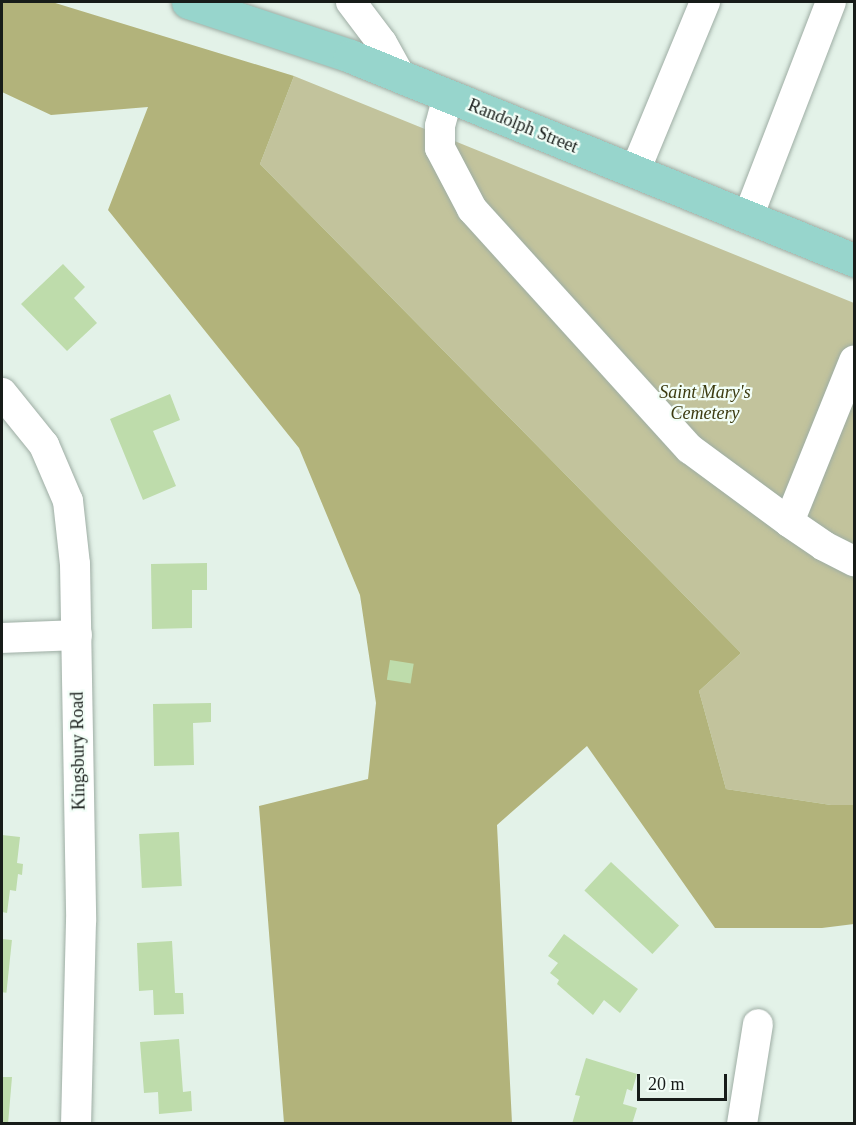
<!DOCTYPE html>
<style>
body{margin:0}
#map{position:relative;width:856px;height:1125px;overflow:hidden;background:#e3f2e8;font-family:"Times New Roman",serif}
div>[style]{position:absolute}
.green>*{inset:0;background:#c2c39c}
.forest>*{inset:0;background:#b2b37b}
.building>*{inset:0;background:#bedcab;transform-origin:0 0}
.roads{filter:drop-shadow(0 0 2px #9eada4) drop-shadow(0 0 2px #9eada4)}
.minor>*{height:30px;margin:-15px;padding:0 15px;transform-origin:15px;border-radius:15px;background:#fff}
.major>*{height:33px;margin:-16.5px;padding:0 16.5px;transform-origin:16.5px;border-radius:16.5px;background:#97d5cc}
span{translate:-50% -50%;white-space:nowrap;text-align:center;line-height:1.15;-webkit-text-stroke:4.5px #f2fef7;paint-order:stroke}
.street-label{font-size:18px;color:#171c19}
.park-label{font-size:18px;color:#3c3b10;font-style:italic}
.frame{position:absolute;inset:0;border:3px solid #171c19;pointer-events:none}
.scale{position:absolute;left:637px;top:1074px;width:90px;height:27px;box-sizing:border-box;border:3px solid #171c19;border-top:0;padding-left:8px;font-size:18px;line-height:21px;white-space:nowrap;color:#171c19;-webkit-text-stroke:4px #f2fef7;paint-order:stroke}
</style>
<div id="map">
<div class="green">
<i style="clip-path:polygon(294px 76px,854px 303px,854px 805px,831px 805px,726px 789px,699px 691px,741px 653px,260px 164px)"></i>
</div>
<div class="forest">
<i style="clip-path:polygon(2px 2px,52px 2px,294px 76px,260px 164px,741px 653px,699px 691px,726px 789px,831px 805px,854px 805px,854px 924px,822px 928px,715px 928px,587px 746px,497px 825px,512px 1123px,284px 1123px,259px 806px,368px 779px,376px 703px,360px 595px,299px 448px,108px 210px,148px 107px,51px 115px,2px 92px)"></i>
</div>
<div class="building">
<i style="clip-path:polygon(63px 264px,85px 287px,74px 298px,97px 323px,67px 351px,21px 304px)"></i>
<i style="clip-path:polygon(170px 394px,180px 420px,153px 431px,176px 486px,143px 500px,110px 419px)"></i>
<i style="clip-path:polygon(207px 563px,207px 590px,192px 590px,192px 628px,152px 629px,151px 564px)"></i>
<i style="left:390px;top:660px;width:24px;height:20px;rotate:9deg"></i>
<i style="clip-path:polygon(211px 703px,211px 722px,193px 723px,194px 765px,154px 766px,153px 704px)"></i>
<i style="left:179px;top:832px;width:54px;height:40px;rotate:87deg"></i>
<i style="clip-path:polygon(2px 835px,20px 837px,17px 863px,23px 864px,22px 875px,18px 874px,16px 891px,10px 890px,7px 913px,2px 912px)"></i>
<i style="left:611px;top:862px;width:93px;height:39px;rotate:43deg"></i>
<i style="clip-path:polygon(564px 934px,638px 989px,620px 1013px,604px 1000px,593px 1015px,557px 984px,559px 980px,550px 973px,558px 963px,548px 956px)"></i>
<i style="left:2px;top:939px;width:10px;height:53px;rotate:6deg"></i>
<i style="clip-path:polygon(172px 941px,175px 993px,183px 993px,184px 1014px,154px 1015px,153px 990px,139px 991px,137px 943px)"></i>
<i style="clip-path:polygon(179px 1039px,183px 1092px,191px 1091px,192px 1111px,159px 1114px,158px 1092px,144px 1093px,140px 1042px)"></i>
<i style="clip-path:polygon(586px 1058px,637px 1074px,632px 1091px,627px 1089px,623px 1104px,637px 1108px,632px 1124px,572px 1124px,580px 1096px,575px 1095px)"></i>
<i style="clip-path:polygon(2px 1077px,12px 1077px,8px 1124px,2px 1124px)"></i>
</div>
<div class="roads">
<div class="minor">
<i style="left:351px;top:2px;width:51px;rotate:52.9deg"></i>
<i style="left:382px;top:43px;width:38px;rotate:61deg"></i>
<i style="left:448px;top:96px;width:31px;rotate:105deg"></i>
<i style="left:440px;top:126px;width:22px;rotate:90deg"></i>
<i style="left:440px;top:148px;width:69px;rotate:62.3deg"></i>
<i style="left:472px;top:209px;width:324px;rotate:47.8deg"></i>
<i style="left:690px;top:449px;width:123px;rotate:36.4deg"></i>
<i style="left:789px;top:522px;width:174px;rotate:-68deg"></i>
<i style="left:635px;top:171px;width:183px;rotate:-67.5deg"></i>
<i style="left:748px;top:217px;width:230px;rotate:-68.9deg"></i>
<i style="left:2px;top:393px;width:67px;rotate:51.1deg"></i>
<i style="left:44px;top:445px;width:61px;rotate:66.8deg"></i>
<i style="left:68px;top:501px;width:63px;rotate:83.7deg"></i>
<i style="left:75px;top:564px;width:357px;rotate:89deg"></i>
<i style="left:81px;top:921px;width:203px;rotate:91.4deg"></i>
<i style="left:789px;top:522px;width:42px;rotate:34.4deg"></i>
<i style="left:824px;top:546px;width:34px;rotate:27deg"></i>
<i style="left:2px;top:638px;width:75px;rotate:-2.3deg"></i>
<i style="left:742px;top:1124px;width:101px;rotate:-80.9deg"></i>
</div>
<div class="major">
<i style="left:188px;top:2px;width:171px;rotate:18.4deg"></i>
<i style="left:350px;top:56px;width:544px;rotate:22.04deg"></i>
</div>
</div>
<div class="street-label">
<span style="left:523px;top:126px;rotate:22deg">Randolph Street</span>
<span style="left:78px;top:751px;rotate:-91deg">Kingsbury Road</span>
</div>
<div class="park-label">
<span style="left:705px;top:403px">Saint Mary's<br>Cemetery</span>
</div>
<div class="frame"></div>
<div class="scale">20 m</div>
</div>
